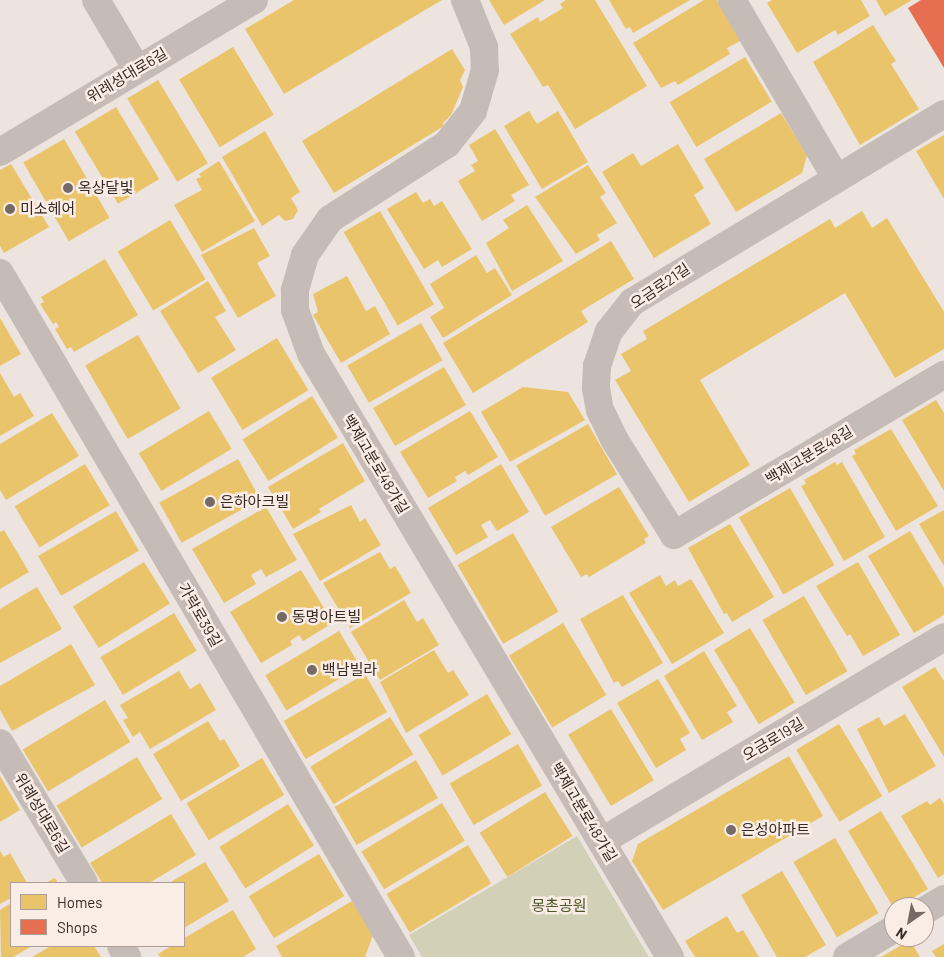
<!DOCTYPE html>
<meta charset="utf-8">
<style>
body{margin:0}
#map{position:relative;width:944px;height:957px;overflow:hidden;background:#ede4df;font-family:Barlow,"Noto Sans KR",sans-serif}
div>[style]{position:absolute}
.green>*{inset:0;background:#d2d1b8}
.homes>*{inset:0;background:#e9c46a;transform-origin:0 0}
.shops>*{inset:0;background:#e76f51}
.minor>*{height:28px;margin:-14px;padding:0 14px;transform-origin:14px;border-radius:14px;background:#c5bcb8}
.dots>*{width:14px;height:14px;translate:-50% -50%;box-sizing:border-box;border:2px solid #faede5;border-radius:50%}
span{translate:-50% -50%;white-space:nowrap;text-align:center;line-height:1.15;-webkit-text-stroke:5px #faede5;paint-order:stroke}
.street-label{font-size:15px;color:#362926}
.poi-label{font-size:15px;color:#362926}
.left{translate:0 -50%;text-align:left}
.park-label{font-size:15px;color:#4d5628}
.legend{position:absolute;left:10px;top:882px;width:175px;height:65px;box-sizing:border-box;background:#faede5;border:1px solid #ac9f99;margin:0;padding:6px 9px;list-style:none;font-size:15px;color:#362926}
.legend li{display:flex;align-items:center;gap:10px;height:25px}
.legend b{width:25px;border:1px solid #ac9f99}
.north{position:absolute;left:884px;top:897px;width:50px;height:50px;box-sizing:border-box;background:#faede5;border:1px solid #ac9f99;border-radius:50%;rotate:213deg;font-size:14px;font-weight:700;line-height:20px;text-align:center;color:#362926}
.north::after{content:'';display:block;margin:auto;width:18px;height:22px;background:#766a67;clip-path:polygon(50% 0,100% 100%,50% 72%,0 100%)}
</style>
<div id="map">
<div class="green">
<i style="clip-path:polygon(577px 836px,649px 957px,422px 957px,409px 935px)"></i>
</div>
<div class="homes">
<i style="clip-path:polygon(294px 0,442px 0,284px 94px,245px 29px)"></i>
<i style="clip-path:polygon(489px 0,545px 0,504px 25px)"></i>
<i style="clip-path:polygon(566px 0,595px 0,647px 86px,575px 129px,548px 85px,543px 87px,510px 34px,538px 17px,540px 22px,563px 8px,560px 4px)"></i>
<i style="clip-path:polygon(609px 0,690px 0,633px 33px,630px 27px,626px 29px)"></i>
<i style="clip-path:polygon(704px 0,717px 0,742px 40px,727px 48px,730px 54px,678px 85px,675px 81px,661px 88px,633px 43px)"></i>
<i style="clip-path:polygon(772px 0,861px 0,870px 16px,838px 35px,835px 30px,797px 53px,767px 3px)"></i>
<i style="clip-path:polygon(876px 0,912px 0,885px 16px)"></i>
<i style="clip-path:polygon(873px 25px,896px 61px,891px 64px,919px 109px,860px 145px,813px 62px)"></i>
<i style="left:233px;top:47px;width:79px;height:63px;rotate:59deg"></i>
<i style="clip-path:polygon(452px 49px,465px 70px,460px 80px,463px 87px,451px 115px,443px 123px,444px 126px,334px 193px,302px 141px)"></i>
<i style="left:745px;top:57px;width:52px;height:88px;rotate:59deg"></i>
<i style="left:158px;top:80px;width:97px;height:36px;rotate:59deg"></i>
<i style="left:116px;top:107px;width:84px;height:48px;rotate:59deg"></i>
<i style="clip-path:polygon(529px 111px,537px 124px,558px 111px,588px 162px,542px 189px,504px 126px)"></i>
<i style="clip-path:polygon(781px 113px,807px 155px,802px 173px,736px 212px,704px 159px)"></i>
<i style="clip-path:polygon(495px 129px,529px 185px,511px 195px,515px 201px,482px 221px,458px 181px,475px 171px,471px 165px,478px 161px,469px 145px)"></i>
<i style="clip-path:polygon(265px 131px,300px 192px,291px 198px,298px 210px,293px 219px,285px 221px,279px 215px,262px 226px,222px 157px)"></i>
<i style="clip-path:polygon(944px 135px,944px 199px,916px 151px)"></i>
<i style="left:64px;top:139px;width:91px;height:47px;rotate:60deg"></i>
<i style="clip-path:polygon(678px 144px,704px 188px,694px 195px,711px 224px,654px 258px,602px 172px,633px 153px,641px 166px)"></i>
<i style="clip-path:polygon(219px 161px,255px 221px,202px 252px,174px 205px,202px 190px,196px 179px,201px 177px,199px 174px)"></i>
<i style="clip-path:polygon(11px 164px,49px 227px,4px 253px,0 246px,0 170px)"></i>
<i style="clip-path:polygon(588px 165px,606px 193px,600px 197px,617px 223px,597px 235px,600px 240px,576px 254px,535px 197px)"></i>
<i style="clip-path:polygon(416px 192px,423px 203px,430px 199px,434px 206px,442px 201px,472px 249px,442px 267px,438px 260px,424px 269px,387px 209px)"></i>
<i style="clip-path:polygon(527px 205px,563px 261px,512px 291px,486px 243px,509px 228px,503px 220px)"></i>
<i style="left:380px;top:211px;width:108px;height:42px;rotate:60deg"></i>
<i style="clip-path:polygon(862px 211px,872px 228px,887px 218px,944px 312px,944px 349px,895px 378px,845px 293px,700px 380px,750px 465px,689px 502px,615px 380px,631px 371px,621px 354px,647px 339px,643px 331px,830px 219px,835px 228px)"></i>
<i style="left:170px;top:220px;width:69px;height:61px;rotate:59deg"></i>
<i style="clip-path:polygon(254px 228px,270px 256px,257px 263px,276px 296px,238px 318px,201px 255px)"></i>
<i style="clip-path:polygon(611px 241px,634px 279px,581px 311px,588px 322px,473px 393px,443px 343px)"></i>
<i style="clip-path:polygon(476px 255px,487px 273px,495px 268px,512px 295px,443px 338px,430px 317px,444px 308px,430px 284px)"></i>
<i style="clip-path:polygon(105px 259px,138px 315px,74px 352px,71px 347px,67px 349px,55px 329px,59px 327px,56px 322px,53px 324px,40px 304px,44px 302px,41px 297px)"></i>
<i style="clip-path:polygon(347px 276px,366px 311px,375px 306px,390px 334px,341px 363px,313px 315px,318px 312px,313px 294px)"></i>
<i style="clip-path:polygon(208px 281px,226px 311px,215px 317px,236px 350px,198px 373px,160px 311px)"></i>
<i style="clip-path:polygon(0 318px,21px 354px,0 366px)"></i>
<i style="left:421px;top:323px;width:43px;height:85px;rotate:60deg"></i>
<i style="left:138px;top:335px;width:85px;height:61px;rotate:60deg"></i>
<i style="left:277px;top:338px;width:61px;height:77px;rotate:59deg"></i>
<i style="left:444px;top:367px;width:44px;height:82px;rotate:60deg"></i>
<i style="clip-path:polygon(0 373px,14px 397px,20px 393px,34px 416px,0 436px)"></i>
<i style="clip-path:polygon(523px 387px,568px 392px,585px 420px,510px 462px,481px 412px)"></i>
<i style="left:312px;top:396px;width:49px;height:82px;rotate:58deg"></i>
<i style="clip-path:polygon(936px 400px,944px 413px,944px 491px,902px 420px)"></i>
<i style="left:209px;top:411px;width:44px;height:82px;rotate:59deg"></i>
<i style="clip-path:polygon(470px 411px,498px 457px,468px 475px,465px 471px,455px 477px,457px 481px,428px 498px,400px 452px)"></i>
<i style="clip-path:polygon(52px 413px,79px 456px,6px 500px,0 490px,0 444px)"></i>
<i style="left:588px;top:424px;width:58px;height:83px;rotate:60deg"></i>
<i style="clip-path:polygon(891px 429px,938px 506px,896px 531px,852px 456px,856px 454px,854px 450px)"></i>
<i style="clip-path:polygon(343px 443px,365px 481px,319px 509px,321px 512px,293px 529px,268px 487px)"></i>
<i style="left:238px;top:459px;width:46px;height:90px;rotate:61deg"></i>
<i style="clip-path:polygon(835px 462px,837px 465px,842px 462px,885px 537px,844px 561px,801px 486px,806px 484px,804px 480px)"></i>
<i style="left:85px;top:464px;width:48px;height:82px;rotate:59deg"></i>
<i style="clip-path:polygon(501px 464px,529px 512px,497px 531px,490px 520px,481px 525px,488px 537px,456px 555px,428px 508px)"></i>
<i style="clip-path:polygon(619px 487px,649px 536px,644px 539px,646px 543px,589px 577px,587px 574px,581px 577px,551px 527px)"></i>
<i style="left:790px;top:488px;width:89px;height:59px;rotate:60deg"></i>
<i style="clip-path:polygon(351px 505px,360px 522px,365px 518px,381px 545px,320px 581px,293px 534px)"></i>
<i style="clip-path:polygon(266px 507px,297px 560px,266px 577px,261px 569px,251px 575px,256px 584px,224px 603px,192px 549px)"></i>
<i style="clip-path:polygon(944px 510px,944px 566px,919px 524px)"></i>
<i style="left:116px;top:511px;width:46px;height:90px;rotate:60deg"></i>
<i style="clip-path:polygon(730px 524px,774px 597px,732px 622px,727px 613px,724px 614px,688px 548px)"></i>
<i style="clip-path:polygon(4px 530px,29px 572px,0 589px,0 532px)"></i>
<i style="clip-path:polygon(910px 531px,944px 588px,944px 615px,914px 633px,868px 556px)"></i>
<i style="left:513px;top:533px;width:91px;height:64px;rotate:60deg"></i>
<i style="clip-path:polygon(380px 552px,390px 569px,395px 566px,411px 593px,350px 628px,323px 583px)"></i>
<i style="left:144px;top:562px;width:49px;height:84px;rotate:58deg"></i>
<i style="clip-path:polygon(858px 562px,900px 635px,863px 656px,850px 634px,847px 636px,816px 586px)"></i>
<i style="clip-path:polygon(301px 570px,333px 623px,303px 641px,299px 635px,290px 641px,292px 645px,261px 663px,230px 612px)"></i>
<i style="clip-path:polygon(660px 575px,666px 586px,675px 580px,678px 586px,691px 579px,724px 633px,672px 664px,629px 593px)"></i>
<i style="clip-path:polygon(37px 587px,62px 629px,0 663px,0 609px)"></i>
<i style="clip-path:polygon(623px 595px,663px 663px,622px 687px,618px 681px,614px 683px,580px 619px)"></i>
<i style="left:804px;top:596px;width:87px;height:48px;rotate:60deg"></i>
<i style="clip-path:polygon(404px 600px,417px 622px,423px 618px,439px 645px,380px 680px,351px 632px)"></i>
<i style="left:174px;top:613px;width:44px;height:86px;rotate:59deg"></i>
<i style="left:563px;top:623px;width:84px;height:63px;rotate:59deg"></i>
<i style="left:750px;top:628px;width:87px;height:42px;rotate:59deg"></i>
<i style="left:339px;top:631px;width:41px;height:86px;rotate:59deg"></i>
<i style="clip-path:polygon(71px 644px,95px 685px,12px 731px,0 710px,0 686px)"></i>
<i style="clip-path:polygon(434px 650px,448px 673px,453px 670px,469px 695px,406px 733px,380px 682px)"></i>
<i style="clip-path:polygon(704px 651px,737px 706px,727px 712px,733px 722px,702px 740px,664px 676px)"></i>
<i style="clip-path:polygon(935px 667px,944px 681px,944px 757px,902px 687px)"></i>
<i style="clip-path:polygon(179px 671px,190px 689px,200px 683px,216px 710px,150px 749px,140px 732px,133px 737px,123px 720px,128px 718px,120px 705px)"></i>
<i style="left:365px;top:674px;width:44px;height:94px;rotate:60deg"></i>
<i style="clip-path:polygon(658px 679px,690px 733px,680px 739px,686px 750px,656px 768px,617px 703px)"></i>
<i style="left:487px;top:694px;width:47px;height:80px;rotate:59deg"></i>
<i style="left:105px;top:700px;width:49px;height:96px;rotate:59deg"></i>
<i style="left:611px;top:709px;width:83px;height:50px;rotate:59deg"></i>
<i style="clip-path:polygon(905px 714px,936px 766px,889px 793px,857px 729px,879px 717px,884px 726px)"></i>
<i style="left:390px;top:717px;width:44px;height:94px;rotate:58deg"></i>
<i style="clip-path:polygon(208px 721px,220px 741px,224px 739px,240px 766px,181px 801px,153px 754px)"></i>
<i style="left:839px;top:724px;width:84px;height:50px;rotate:59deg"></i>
<i style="left:518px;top:744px;width:48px;height:79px;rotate:60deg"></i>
<i style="clip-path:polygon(789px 756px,823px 816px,663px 910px,632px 861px,638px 844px)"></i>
<i style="left:137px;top:757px;width:49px;height:94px;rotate:59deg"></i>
<i style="left:262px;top:758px;width:43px;height:88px;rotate:59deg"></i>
<i style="left:416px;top:760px;width:44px;height:94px;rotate:60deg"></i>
<i style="clip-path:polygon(0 776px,20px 810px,0 822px)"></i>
<i style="left:545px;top:792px;width:52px;height:77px;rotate:58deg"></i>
<i style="clip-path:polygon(940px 798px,944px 804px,944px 874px,938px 878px,901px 816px,927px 801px,930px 805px)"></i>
<i style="left:442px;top:803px;width:44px;height:94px;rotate:59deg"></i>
<i style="left:288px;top:804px;width:49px;height:81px;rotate:58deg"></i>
<i style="clip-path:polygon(881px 811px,928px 889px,897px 907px,893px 907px,848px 831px)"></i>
<i style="clip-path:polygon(171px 814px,196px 855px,149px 883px,102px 883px,90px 863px)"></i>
<i style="left:835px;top:838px;width:87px;height:48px;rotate:60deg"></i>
<i style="left:468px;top:845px;width:45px;height:95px;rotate:59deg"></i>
<i style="clip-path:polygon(0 851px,4px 857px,10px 853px,27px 883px,11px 883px,11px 898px,0 904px)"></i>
<i style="left:319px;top:854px;width:49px;height:82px;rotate:59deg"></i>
<i style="clip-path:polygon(205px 862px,229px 901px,184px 928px,184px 883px,169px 883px)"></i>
<i style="clip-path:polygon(782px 871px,826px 945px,805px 957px,777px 957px,741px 895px)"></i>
<i style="clip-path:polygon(55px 878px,58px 883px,45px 883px)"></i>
<i style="clip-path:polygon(352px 901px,373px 935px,365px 957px,282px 957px,276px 946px)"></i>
<i style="clip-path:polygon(11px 903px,11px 946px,32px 946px,13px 957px,1px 957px,0 910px)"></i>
<i style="clip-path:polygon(233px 910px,256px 949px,243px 957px,160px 957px,158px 954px,171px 946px,184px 946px,184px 938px)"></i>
<i style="clip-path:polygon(727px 916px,737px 933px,743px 930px,759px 957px,695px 957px,685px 941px)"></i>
<i style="clip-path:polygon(910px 940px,920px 957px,881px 957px)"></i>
<i style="clip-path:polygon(944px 944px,944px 957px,936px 957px,932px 951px)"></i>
<i style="clip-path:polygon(51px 946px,94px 946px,101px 957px,32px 957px)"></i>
</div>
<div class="shops">
<i style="clip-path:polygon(921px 0,944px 0,944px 68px,908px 8px)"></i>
</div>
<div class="minor">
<i style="left:96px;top:0;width:80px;rotate:59.3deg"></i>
<i style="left:465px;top:0;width:51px;rotate:68deg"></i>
<i style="left:484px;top:47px;width:23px;rotate:88deg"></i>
<i style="left:485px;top:70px;width:43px;rotate:106.3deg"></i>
<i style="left:473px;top:111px;width:42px;rotate:128.2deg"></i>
<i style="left:447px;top:144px;width:139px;rotate:147.3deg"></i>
<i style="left:330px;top:219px;width:44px;rotate:124.8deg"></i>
<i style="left:305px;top:255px;width:37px;rotate:106deg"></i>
<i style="left:295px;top:291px;width:19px;rotate:90deg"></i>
<i style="left:295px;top:310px;width:47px;rotate:70deg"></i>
<i style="left:311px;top:354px;width:702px;rotate:59.23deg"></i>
<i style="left:732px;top:0;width:206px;rotate:59.7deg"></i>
<i style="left:944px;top:114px;width:364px;rotate:148.9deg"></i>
<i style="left:632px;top:302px;width:37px;rotate:128deg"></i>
<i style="left:609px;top:331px;width:37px;rotate:109deg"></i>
<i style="left:597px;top:366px;width:22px;rotate:93deg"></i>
<i style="left:596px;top:388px;width:22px;rotate:80deg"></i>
<i style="left:600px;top:410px;width:32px;rotate:64deg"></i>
<i style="left:614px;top:439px;width:113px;rotate:58deg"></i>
<i style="left:674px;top:535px;width:314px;rotate:-30.7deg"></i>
<i style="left:0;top:152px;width:296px;rotate:-30.9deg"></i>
<i style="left:0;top:273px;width:793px;rotate:59.62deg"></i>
<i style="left:0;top:743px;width:163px;rotate:59deg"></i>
<i style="left:602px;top:841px;width:398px;rotate:-30.8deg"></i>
<i style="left:924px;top:911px;width:23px;rotate:-31deg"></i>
<i style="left:121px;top:946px;width:13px;rotate:61deg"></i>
<i style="left:847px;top:957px;width:55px;rotate:-30.8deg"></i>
</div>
<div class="dots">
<i style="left:68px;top:188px;background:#766a67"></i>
<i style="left:10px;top:209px;background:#766a67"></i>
<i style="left:210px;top:502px;background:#766a67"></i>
<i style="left:282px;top:617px;background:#766a67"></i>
<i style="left:312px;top:670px;background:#766a67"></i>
<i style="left:731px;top:830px;background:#766a67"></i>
</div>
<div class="street-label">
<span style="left:127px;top:75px;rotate:-31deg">위례성대로6길</span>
<span style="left:660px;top:286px;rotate:-34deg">오금로21길</span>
<span style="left:809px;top:455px;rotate:-31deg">백제고분로48길</span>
<span style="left:376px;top:464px;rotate:59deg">백제고분로48가길</span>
<span style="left:200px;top:615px;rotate:60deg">가락로39길</span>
<span style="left:773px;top:739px;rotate:-31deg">오금로19길</span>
<span style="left:584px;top:812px;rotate:59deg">백제고분로48가길</span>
<span style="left:42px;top:813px;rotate:59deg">위례성대로6길</span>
</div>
<div class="poi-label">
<span class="left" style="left:78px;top:188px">옥상달빛</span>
<span class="left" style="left:20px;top:209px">미소헤어</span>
<span class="left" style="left:220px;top:502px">은하아크빌</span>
<span class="left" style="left:292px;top:617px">동명아트빌</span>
<span class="left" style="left:322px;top:670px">백남빌라</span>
<span class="left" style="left:741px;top:830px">은성아파트</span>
</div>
<div class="park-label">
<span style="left:559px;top:906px">몽촌공원</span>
</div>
<ul class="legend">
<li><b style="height:14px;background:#e9c46a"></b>Homes</li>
<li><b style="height:14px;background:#e76f51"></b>Shops</li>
</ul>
<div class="north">N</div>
</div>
